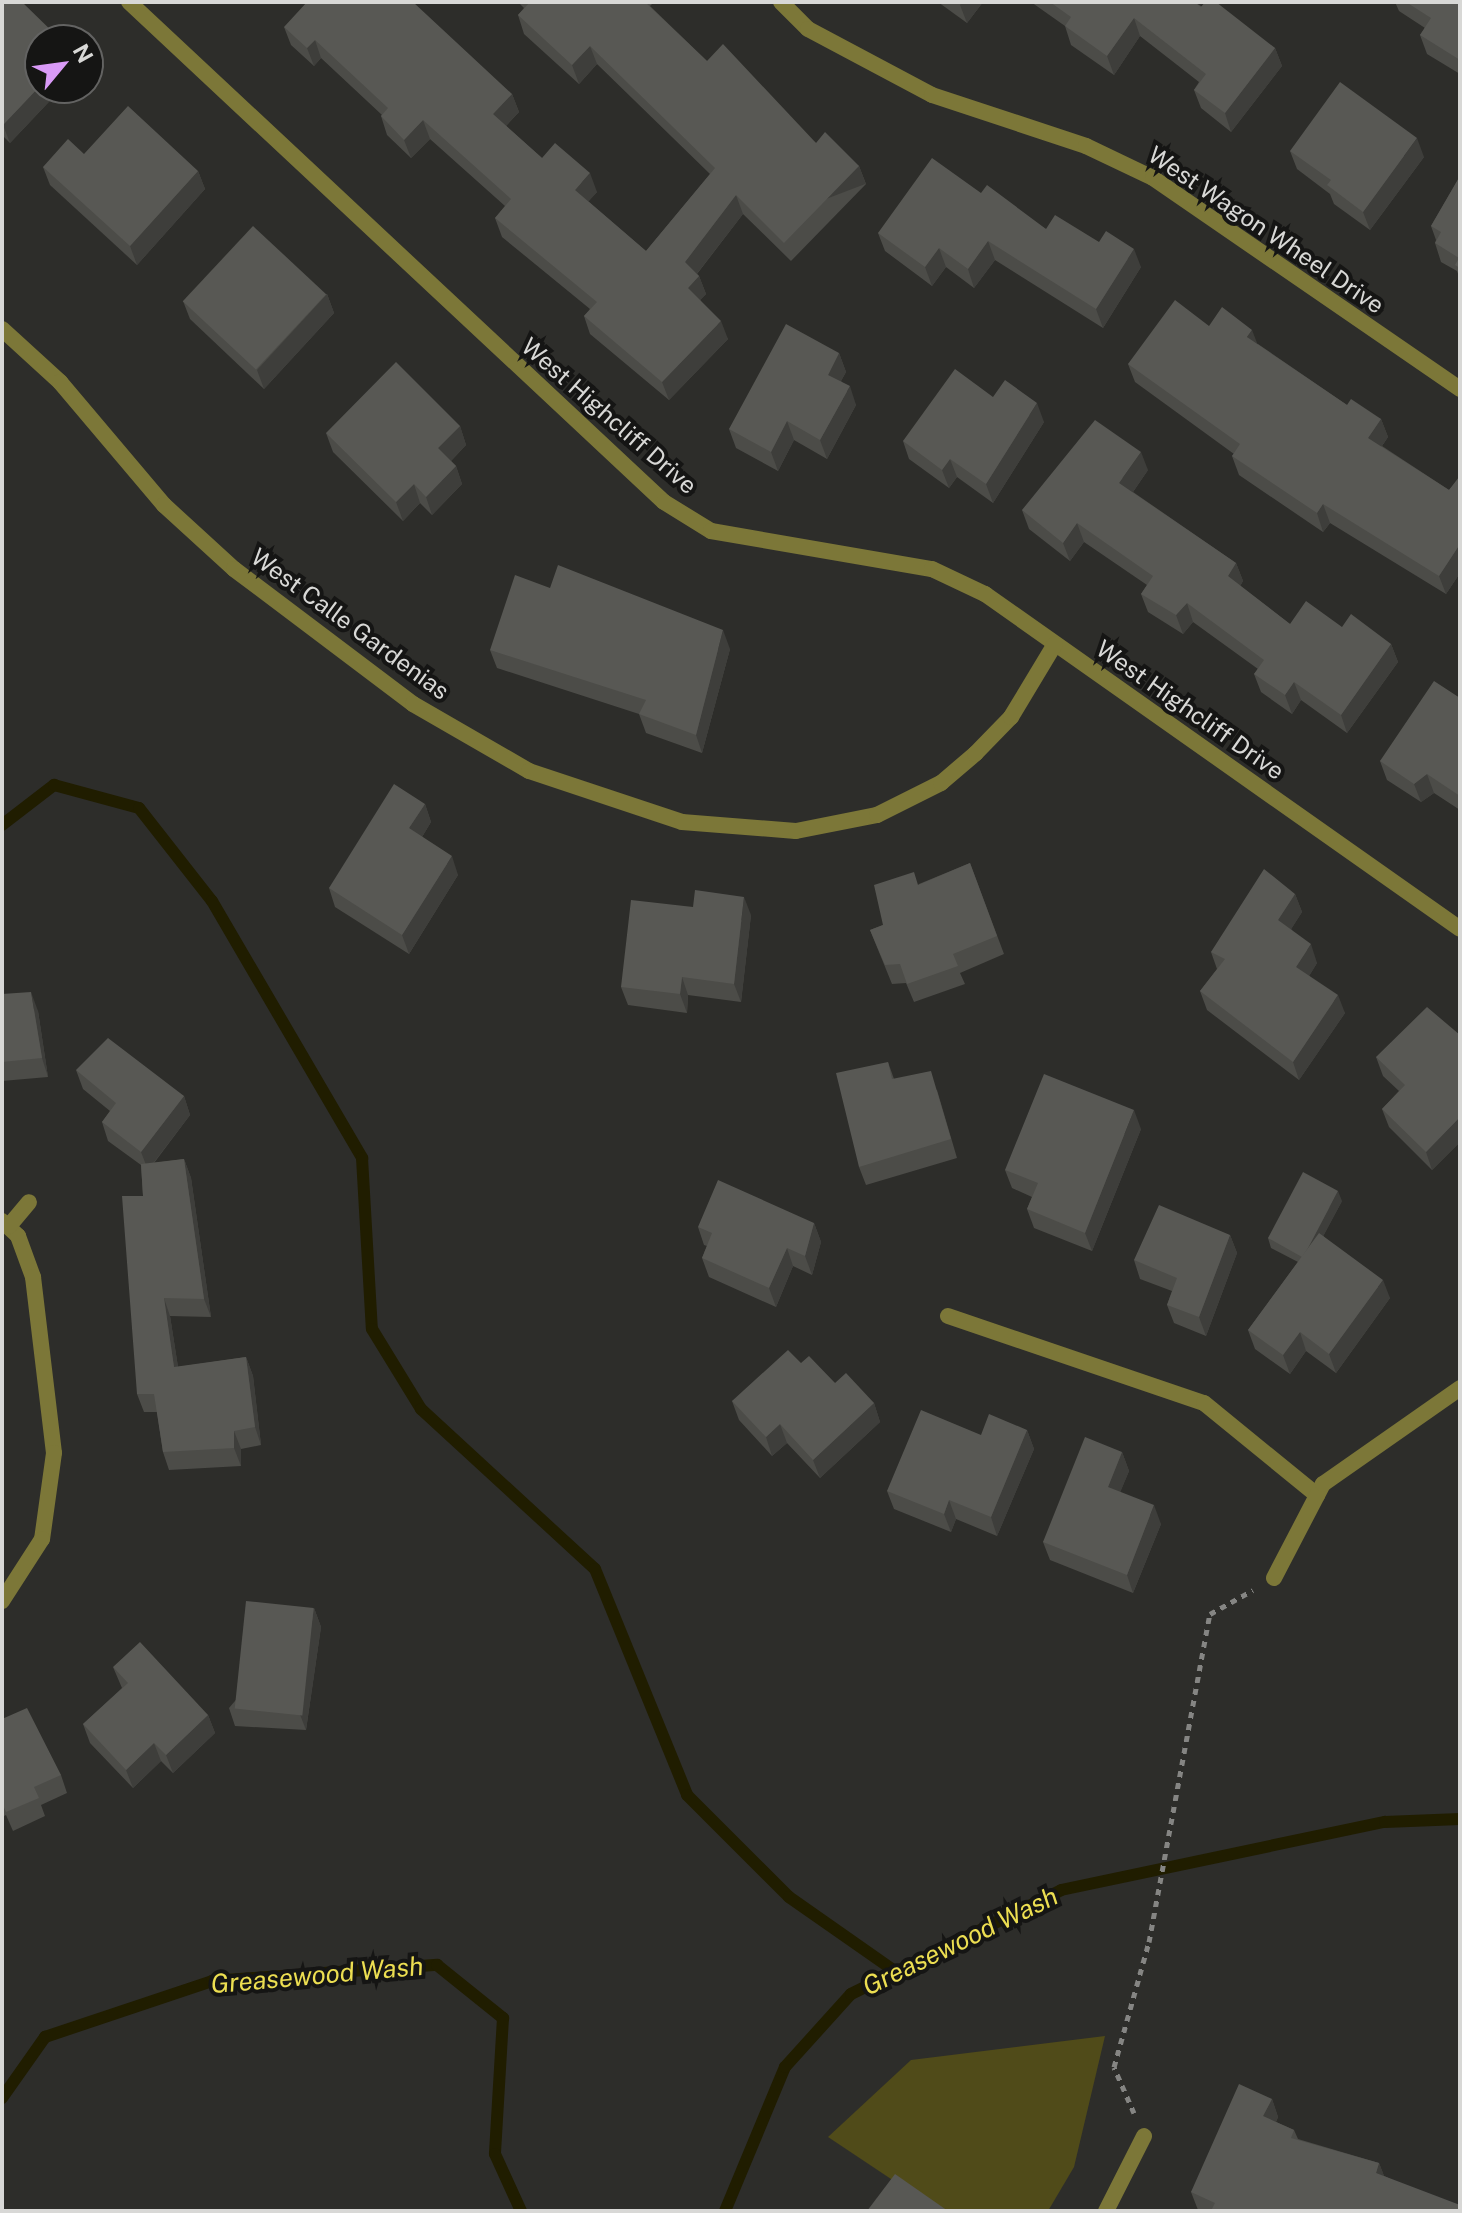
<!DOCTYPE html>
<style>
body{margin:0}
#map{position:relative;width:1462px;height:2213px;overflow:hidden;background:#2d2d2a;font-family:"Public Sans",sans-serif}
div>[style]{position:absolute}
.green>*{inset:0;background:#504b19}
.stream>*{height:12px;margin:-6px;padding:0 6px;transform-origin:6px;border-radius:6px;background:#201d00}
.path>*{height:5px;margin-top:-2.5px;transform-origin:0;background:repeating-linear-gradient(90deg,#858583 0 6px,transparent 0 12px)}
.street>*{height:16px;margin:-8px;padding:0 8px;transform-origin:8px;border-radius:8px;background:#7c7738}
.wall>*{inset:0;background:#4c4c48}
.shaded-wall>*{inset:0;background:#3e3e3b;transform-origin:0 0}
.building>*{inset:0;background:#585854;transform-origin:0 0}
span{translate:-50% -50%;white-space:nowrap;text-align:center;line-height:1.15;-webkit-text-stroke:8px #151514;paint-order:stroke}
.street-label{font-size:24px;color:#d8d8d6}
.water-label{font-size:26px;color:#ecde51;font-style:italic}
.frame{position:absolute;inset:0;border:4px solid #d8d8d6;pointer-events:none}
.north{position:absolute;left:24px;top:24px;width:80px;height:80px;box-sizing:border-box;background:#151514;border:2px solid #636362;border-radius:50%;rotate:61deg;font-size:22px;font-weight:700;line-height:32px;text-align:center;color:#d8d8d6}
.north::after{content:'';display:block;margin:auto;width:28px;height:36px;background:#d99af7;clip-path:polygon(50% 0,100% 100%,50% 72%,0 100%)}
</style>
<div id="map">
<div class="green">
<i style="clip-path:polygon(1105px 2036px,1074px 2167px,1048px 2211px,939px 2211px,828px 2137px,911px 2060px)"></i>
</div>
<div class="stream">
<i style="left:2px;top:825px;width:66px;rotate:-37.6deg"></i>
<i style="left:54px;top:785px;width:88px;rotate:15.1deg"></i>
<i style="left:139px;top:808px;width:118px;rotate:51.9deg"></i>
<i style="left:212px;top:901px;width:298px;rotate:59.7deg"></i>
<i style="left:362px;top:1158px;width:171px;rotate:86.7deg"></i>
<i style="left:372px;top:1329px;width:94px;rotate:58.5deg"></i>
<i style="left:421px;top:1409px;width:236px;rotate:42.6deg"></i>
<i style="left:595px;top:1569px;width:244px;rotate:67.8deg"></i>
<i style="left:687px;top:1795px;width:144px;rotate:45deg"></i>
<i style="left:789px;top:1897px;width:131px;rotate:35deg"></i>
<i style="left:2px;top:2098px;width:75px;rotate:-54.8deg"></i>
<i style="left:45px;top:2037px;width:176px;rotate:-18.5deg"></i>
<i style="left:212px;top:1981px;width:226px;rotate:-4.1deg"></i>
<i style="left:437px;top:1965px;width:85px;rotate:38.8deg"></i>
<i style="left:503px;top:2018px;width:136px;rotate:93.4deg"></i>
<i style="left:495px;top:2154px;width:63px;rotate:65.5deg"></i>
<i style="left:725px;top:2211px;width:156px;rotate:-67.4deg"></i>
<i style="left:785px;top:2067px;width:98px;rotate:-47.9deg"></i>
<i style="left:851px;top:1994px;width:234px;rotate:-26.3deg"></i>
<i style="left:1061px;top:1890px;width:331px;rotate:-11.9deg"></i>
<i style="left:1385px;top:1822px;width:75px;rotate:-2.3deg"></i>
</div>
<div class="path">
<i style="left:1134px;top:2113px;width:50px;rotate:-113.5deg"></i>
<i style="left:1114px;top:2067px;width:130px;rotate:-74.4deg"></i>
<i style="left:1149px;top:1942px;width:334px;rotate:-79.5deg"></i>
<i style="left:1210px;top:1614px;width:49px;rotate:-29.2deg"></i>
</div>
<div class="street">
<i style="left:129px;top:2px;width:732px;rotate:43.06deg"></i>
<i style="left:664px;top:502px;width:55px;rotate:31.7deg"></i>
<i style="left:711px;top:531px;width:224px;rotate:9.8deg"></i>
<i style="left:932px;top:569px;width:59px;rotate:25.3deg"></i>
<i style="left:985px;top:594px;width:581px;rotate:35.19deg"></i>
<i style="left:781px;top:2px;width:38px;rotate:45deg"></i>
<i style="left:808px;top:29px;width:140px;rotate:28deg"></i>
<i style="left:932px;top:95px;width:162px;rotate:18.3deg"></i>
<i style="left:1086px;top:146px;width:74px;rotate:25.5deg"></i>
<i style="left:1153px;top:178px;width:373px;rotate:34.5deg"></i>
<i style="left:2px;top:329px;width:79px;rotate:42.4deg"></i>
<i style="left:60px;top:382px;width:161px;rotate:49.8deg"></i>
<i style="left:164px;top:505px;width:95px;rotate:42.4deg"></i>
<i style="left:234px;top:569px;width:224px;rotate:37deg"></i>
<i style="left:413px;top:704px;width:134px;rotate:30deg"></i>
<i style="left:529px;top:771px;width:161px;rotate:18.4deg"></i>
<i style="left:682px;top:822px;width:114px;rotate:4.5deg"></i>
<i style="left:796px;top:831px;width:83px;rotate:-11.2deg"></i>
<i style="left:877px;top:815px;width:72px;rotate:-26.6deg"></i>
<i style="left:941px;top:783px;width:45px;rotate:-40.5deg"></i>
<i style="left:975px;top:754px;width:52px;rotate:-45.8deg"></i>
<i style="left:1011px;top:717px;width:85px;rotate:-58.9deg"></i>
<i style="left:2px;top:1221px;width:22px;rotate:43deg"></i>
<i style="left:18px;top:1236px;width:44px;rotate:69.9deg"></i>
<i style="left:33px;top:1277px;width:177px;rotate:83.2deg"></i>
<i style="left:54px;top:1453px;width:87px;rotate:97.9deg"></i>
<i style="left:42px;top:1539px;width:74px;rotate:122.8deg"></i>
<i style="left:9px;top:1226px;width:31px;rotate:-50deg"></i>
<i style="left:948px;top:1316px;width:270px;rotate:18.8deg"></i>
<i style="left:1204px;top:1403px;width:146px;rotate:39.2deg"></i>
<i style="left:1274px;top:1578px;width:106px;rotate:-62.5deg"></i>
<i style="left:1323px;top:1484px;width:167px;rotate:-35deg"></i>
<i style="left:1106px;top:2211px;width:84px;rotate:-63.1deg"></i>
</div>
<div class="wall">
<i style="clip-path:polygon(2px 2px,40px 88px,62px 88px,10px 143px,2px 135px)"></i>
<i style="clip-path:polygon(518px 2px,651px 2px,652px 4px,650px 6px,707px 61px,816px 143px,859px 166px,866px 184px,791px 261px,743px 214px,697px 274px,699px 276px,706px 294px,700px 300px,728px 339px,669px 400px,590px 334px,584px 316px,590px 309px,502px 237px,495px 218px,505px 206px,430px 139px,411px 158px,387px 135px,381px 116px,382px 115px,321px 58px,314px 66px,291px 45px,284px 27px,512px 94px,519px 112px,506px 126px,542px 158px,597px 192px,588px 201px,646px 251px,710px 174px,597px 64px,579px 84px,524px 34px,518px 15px,524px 8px)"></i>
<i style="clip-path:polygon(938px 2px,983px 2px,967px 23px)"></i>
<i style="clip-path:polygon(1031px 2px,1194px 2px,1275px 48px,1282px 66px,1231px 132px,1201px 108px,1194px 90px,1199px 82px,1140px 36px,1114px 75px,1071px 45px,1065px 26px)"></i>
<i style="clip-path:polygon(1395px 2px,1460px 2px,1460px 74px,1427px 54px,1420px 35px,1425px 28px,1399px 11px)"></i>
<i style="clip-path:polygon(1290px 151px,1424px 157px,1370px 230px,1334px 204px,1330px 194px,1297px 169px)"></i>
<i style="clip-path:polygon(43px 167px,198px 171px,205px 189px,137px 265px,50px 185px)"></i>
<i style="clip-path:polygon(1460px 176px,1460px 279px,1457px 271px,1441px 262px,1435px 243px,1436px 240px,1431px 226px)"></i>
<i style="clip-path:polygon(981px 193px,1046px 229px,1099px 242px,1141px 267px,1103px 328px,995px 260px,974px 288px,946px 267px,932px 286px,885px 251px,878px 233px)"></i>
<i style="clip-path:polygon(327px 294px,334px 313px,264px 389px,190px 319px,183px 301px)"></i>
<i style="clip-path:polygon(1209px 326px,1258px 344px,1347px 405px,1381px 419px,1388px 437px,1382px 446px,1449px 490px,1460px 478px,1460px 573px,1446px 594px,1330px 523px,1323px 532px,1239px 475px,1232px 456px,1234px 454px,1135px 382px,1128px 364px)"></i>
<i style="clip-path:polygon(839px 353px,846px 372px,841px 381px,856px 405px,827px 459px,794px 440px,778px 471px,736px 448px,729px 429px)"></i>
<i style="clip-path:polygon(993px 397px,1044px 422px,993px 503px,957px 477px,949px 488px,909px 459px,903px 441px)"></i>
<i style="clip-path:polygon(460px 426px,466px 445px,451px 461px,456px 466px,462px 484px,432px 515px,420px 503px,403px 521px,333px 452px,326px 433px)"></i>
<i style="clip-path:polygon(1148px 470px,1133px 492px,1236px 563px,1243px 581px,1240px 586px,1290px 624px,1342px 627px,1391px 644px,1398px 662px,1347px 733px,1301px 700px,1292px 714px,1261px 692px,1254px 674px,1258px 669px,1193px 622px,1183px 634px,1148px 612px,1141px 594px,1147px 585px,1084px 542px,1070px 561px,1029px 529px,1022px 510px)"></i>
<i style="clip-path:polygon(730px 649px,702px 753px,646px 733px,639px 714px,497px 668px,490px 650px)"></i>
<i style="clip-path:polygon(1460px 698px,1460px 810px,1434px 793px,1421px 802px,1387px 780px,1380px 761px)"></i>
<i style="clip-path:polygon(425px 804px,431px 822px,422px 837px,458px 875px,409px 954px,335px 907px,329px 888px)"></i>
<i style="clip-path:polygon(970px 863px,1004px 954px,960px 973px,965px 984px,914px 1002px,906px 983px,892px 984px,870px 930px,883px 925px,919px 884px)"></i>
<i style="clip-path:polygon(1295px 894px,1302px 912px,1291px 929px,1317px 963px,1309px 976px,1345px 1013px,1299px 1080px,1207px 1010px,1200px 991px,1217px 969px,1211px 952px)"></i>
<i style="clip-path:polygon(751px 915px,741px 1002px,688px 995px,687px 1013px,628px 1005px,621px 987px)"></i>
<i style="clip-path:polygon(2px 994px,38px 1011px,48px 1077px,2px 1081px)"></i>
<i style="clip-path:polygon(1460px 1035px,1460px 1142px,1432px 1170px,1389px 1127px,1382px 1109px,1399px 1091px,1383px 1076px,1376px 1057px)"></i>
<i style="clip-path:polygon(888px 1062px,894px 1079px,937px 1090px,957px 1158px,866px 1185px,859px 1167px)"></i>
<i style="clip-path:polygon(76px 1070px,184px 1096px,190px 1115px,154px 1163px,184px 1159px,191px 1178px,211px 1317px,170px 1316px,178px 1367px,246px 1357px,253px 1376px,261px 1445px,241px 1449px,241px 1466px,169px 1470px,163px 1452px,157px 1412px,144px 1412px,137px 1394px,143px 1196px,141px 1165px,108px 1141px,102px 1122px,110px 1111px,83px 1089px)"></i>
<i style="clip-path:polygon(1141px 1129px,1092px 1251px,1034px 1228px,1027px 1209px,1032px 1197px,1012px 1188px,1005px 1170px)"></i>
<i style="clip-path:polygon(1342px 1201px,1323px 1236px,1390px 1298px,1336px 1373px,1306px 1351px,1290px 1374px,1255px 1349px,1248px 1330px,1298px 1262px,1271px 1248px,1268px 1238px)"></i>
<i style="clip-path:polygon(814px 1223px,821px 1242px,812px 1275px,793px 1266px,776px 1307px,709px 1277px,702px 1258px,707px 1246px,704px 1245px,698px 1227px)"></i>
<i style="clip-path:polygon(1230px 1235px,1237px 1253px,1206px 1336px,1174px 1323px,1167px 1305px,1172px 1291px,1140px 1279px,1134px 1260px)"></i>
<i style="clip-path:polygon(801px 1363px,835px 1383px,874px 1403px,880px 1422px,820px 1478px,787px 1443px,772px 1456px,739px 1420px,732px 1401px)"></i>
<i style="clip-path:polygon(1027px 1430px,1034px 1449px,997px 1536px,956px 1519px,951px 1532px,894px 1509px,887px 1491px,981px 1435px)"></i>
<i style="clip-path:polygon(1122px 1452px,1129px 1471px,1120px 1492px,1161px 1524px,1133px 1593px,1050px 1560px,1043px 1542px)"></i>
<i style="clip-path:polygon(314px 1608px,321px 1627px,306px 1730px,235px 1726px,229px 1708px)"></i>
<i style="clip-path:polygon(113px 1667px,208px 1715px,215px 1733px,173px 1773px,161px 1761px,133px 1788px,90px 1743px,83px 1724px,122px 1688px)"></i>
<i style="clip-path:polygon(2px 1719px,61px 1775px,67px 1793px,41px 1805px,45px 1816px,13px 1831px,6px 1815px,2px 1817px)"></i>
<i style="clip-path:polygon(1272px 2099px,1278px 2117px,1276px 2122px,1294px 2130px,1298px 2139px,1379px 2163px,1384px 2176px,1460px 2211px,1198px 2210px,1191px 2192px)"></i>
</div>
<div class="shaded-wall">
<i style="clip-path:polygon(962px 2px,983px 2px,967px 23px,960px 5px)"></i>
<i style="clip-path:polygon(1134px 18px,1140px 36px,1114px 75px,1107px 56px)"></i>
<i style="clip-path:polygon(315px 40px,321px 58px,314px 66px,307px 48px)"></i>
<i style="clip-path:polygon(590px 46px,597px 64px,579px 84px,572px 65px)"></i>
<i style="clip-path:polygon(1275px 48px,1282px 66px,1231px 132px,1225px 113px)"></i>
<i style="clip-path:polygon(40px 86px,40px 88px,62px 88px,10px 143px,3px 125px)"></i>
<i style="clip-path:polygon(512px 94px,519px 112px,500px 132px,493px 114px)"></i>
<i style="clip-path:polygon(423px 120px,430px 139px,411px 158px,404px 140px)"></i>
<i style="clip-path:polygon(1417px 138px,1424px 157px,1370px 230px,1363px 212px)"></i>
<i style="left:859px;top:166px;width:19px;height:107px;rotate:69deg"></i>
<i style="clip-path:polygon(198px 171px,205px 189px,137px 265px,130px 246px)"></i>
<i style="clip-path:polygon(590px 173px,597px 192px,582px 209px,575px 190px)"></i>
<i style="clip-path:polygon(736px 195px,743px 214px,692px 280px,685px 262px)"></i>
<i style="clip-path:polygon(988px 241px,995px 260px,974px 288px,968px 269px)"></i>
<i style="clip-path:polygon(939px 248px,946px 267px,932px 286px,925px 267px)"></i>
<i style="clip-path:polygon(1134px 249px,1141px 267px,1103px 328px,1096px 309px)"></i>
<i style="clip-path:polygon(699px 276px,706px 294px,694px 307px,688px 288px)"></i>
<i style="clip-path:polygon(327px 294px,334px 313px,264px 389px,257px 370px)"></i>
<i style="clip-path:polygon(721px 321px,728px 339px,669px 400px,662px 382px)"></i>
<i style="clip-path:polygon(1252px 330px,1259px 348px,1247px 337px)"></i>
<i style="clip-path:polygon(839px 353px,846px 372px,834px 393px,828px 375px)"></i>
<i style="clip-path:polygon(850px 386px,856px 405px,827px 459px,820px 440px)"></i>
<i style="clip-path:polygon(1037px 403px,1044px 422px,993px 503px,986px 484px)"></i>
<i style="clip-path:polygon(1381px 419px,1388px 437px,1375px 456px,1368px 438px)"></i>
<i style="clip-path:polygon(787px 421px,794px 440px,778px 471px,771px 452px)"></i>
<i style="clip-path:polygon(460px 426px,466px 445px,445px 467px,438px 448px)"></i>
<i style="clip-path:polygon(1141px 452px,1148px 470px,1126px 502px,1119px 483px)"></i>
<i style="clip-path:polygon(950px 459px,957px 477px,949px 488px,942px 470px)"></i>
<i style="clip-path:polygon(456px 466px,462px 484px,432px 515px,426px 497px)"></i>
<i style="clip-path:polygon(414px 484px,420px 503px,403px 521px,396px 502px)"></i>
<i style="clip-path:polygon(1323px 504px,1330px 523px,1323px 532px,1317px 513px)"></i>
<i style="clip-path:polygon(1077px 523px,1084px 542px,1070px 561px,1063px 543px)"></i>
<i style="clip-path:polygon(1460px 544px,1460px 573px,1446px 594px,1439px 576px)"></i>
<i style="clip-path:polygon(1236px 563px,1243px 581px,1235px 595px,1228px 576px)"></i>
<i style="clip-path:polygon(1187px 603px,1193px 622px,1183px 634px,1176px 615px)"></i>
<i style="clip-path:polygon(723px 630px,730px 649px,702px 753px,696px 735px)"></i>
<i style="clip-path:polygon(1391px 644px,1398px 662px,1347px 733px,1341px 715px)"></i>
<i style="clip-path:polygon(1294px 682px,1301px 700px,1292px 714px,1285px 695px)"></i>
<i style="clip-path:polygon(1427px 774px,1434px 793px,1421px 802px,1414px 784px)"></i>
<i style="clip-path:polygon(425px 804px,431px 822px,416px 847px,409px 828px)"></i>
<i style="clip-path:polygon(452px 856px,458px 875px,409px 954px,402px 935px)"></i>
<i style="clip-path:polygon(1295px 894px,1302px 912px,1285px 939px,1278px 920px)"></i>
<i style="clip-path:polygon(744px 897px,751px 915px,741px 1002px,734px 984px)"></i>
<i style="clip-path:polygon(1311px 944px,1317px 963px,1303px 986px,1296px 967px)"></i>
<i style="clip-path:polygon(682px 977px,688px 995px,687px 1013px,680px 994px)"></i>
<i style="clip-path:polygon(31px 992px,38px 1011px,48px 1077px,42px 1058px)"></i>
<i style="clip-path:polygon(1338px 995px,1345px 1013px,1299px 1080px,1293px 1062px)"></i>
<i style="clip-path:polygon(184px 1096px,190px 1115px,148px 1170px,141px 1152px)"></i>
<i style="clip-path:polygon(1134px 1110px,1141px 1129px,1092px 1251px,1085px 1233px)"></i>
<i style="clip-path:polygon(1460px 1117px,1460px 1142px,1432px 1170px,1426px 1152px)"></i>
<i style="clip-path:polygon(184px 1159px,191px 1178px,211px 1317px,204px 1299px)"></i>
<i style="clip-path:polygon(1338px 1191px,1342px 1201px,1307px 1267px,1303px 1257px)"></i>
<i style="clip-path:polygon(814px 1223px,821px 1242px,812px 1275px,805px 1256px)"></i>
<i style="clip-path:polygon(1230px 1235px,1237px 1253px,1206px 1336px,1199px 1317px)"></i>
<i style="clip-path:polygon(787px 1248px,793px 1266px,776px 1307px,769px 1288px)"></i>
<i style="clip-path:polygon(1383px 1280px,1390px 1298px,1336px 1373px,1329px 1354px)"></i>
<i style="clip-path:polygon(164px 1298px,170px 1316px,181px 1386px,174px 1367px)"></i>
<i style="clip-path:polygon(1300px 1332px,1306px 1351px,1290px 1374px,1283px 1355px)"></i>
<i style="clip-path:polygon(246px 1357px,253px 1376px,261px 1445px,255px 1427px)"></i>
<i style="clip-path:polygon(874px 1403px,880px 1422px,820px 1478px,813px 1460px)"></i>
<i style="clip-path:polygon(780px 1424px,787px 1443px,772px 1456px,766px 1437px)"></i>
<i style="clip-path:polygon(1027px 1430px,1034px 1449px,997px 1536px,991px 1517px)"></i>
<i style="clip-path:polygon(234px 1431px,241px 1449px,241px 1466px,234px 1448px)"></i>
<i style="clip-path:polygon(1122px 1452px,1129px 1471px,1115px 1505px,1108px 1487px)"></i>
<i style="clip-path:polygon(949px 1500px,956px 1519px,951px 1532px,944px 1514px)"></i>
<i style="clip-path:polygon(1154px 1505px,1161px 1524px,1133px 1593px,1127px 1575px)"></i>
<i style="clip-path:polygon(314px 1608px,321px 1627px,306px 1730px,299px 1712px)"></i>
<i style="clip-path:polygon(208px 1715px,215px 1733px,173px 1773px,166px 1755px)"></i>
<i style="clip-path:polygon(154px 1743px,161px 1761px,133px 1788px,126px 1770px)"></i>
<i style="clip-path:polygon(1272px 2099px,1278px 2117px,1270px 2135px,1263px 2116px)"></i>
<i style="clip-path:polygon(1379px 2163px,1386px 2181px,1376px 2173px)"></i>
</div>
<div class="building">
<i style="clip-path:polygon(2px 2px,22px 2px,61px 40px,40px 40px,40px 86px,3px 125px,2px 123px)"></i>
<i style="clip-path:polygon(307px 2px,413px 2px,512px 94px,493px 114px,542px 158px,555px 143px,590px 173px,575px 190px,646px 251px,715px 168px,590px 46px,572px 65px,518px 15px,530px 2px,645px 2px,707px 61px,723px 44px,816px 143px,825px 132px,859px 166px,784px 243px,736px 195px,685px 262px,699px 276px,688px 288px,721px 321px,662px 382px,584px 316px,597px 302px,495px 218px,511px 199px,423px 120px,404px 140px,381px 116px,388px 108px,315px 40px,307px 48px,284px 27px)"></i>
<i style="clip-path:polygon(1050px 2px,1194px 2px,1201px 7px,1205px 2px,1216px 2px,1275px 48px,1225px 113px,1194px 90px,1206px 74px,1134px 18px,1107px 56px,1065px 26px,1071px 17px)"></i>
<i style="clip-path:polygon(1406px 2px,1460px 2px,1460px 60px,1420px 35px,1431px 18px)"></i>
<i style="clip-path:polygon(1340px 82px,1417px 138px,1363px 212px,1327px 185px,1331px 180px,1290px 151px)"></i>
<i style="clip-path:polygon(128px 106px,198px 171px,130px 246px,43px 167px,68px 139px,84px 154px)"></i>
<i style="clip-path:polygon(932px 158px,981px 193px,987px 185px,1046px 229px,1055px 215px,1099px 242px,1106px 231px,1134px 249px,1096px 309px,988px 241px,968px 269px,939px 248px,925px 267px,878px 233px)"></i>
<i style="clip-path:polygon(1460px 176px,1460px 268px,1455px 265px,1459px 258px,1435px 243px,1441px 232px,1431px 226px)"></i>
<i style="left:253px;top:226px;width:100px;height:103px;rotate:43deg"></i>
<i style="clip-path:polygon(1175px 300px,1209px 326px,1222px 307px,1252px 330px,1247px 337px,1347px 405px,1351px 399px,1381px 419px,1368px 438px,1449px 490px,1459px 477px,1460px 478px,1460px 544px,1439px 576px,1323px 504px,1317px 513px,1232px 456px,1240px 444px,1128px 364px)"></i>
<i style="clip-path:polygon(786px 324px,839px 353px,828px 375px,850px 386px,820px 440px,787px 421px,771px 452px,729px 429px)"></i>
<i style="clip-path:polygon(396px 362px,460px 426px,438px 448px,456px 466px,426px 497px,414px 484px,396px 502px,326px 433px)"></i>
<i style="clip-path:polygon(955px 369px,993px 397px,1005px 380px,1037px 403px,986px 484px,950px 459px,942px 470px,903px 441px)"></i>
<i style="clip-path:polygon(1095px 420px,1141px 452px,1119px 483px,1236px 563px,1228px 576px,1290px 624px,1306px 601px,1342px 627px,1351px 614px,1391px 644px,1341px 715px,1294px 682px,1285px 695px,1254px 674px,1264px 660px,1187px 603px,1176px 615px,1141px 594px,1153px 576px,1077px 523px,1063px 543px,1022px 510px)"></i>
<i style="clip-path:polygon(558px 565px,723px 630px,696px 735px,639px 714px,646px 700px,490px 650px,515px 575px,550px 588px)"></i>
<i style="clip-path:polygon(1434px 681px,1460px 698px,1460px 796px,1427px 774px,1414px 784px,1380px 761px)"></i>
<i style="clip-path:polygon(394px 784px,425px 804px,409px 828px,452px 856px,402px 935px,329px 888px)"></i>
<i style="clip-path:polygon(970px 863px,997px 936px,953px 954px,958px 966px,907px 984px,900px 964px,885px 965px,870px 930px,883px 925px,874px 885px,914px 872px,918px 885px)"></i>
<i style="clip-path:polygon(1264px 869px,1295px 894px,1278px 920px,1311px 944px,1296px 967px,1338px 995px,1293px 1062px,1200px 991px,1225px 959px,1211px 952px)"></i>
<i style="clip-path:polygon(695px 890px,744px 897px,734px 984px,682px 977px,680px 994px,621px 987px,631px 900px,693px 907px)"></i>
<i style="clip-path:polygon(31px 992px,42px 1058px,2px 1062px,2px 994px)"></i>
<i style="clip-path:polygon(1427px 1007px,1460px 1035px,1460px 1117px,1426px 1152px,1382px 1109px,1405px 1085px,1376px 1057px)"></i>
<i style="clip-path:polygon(108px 1038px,184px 1096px,141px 1152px,102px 1122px,116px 1103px,76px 1070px)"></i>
<i style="clip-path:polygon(888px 1062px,892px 1079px,931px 1071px,951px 1139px,859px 1167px,836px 1073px)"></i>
<i style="clip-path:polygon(1044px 1074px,1134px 1110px,1085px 1233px,1027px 1209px,1038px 1183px,1005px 1170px)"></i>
<i style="clip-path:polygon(184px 1159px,204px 1299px,164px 1298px,174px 1367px,246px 1357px,255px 1427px,234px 1431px,234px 1448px,163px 1452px,154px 1394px,137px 1394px,122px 1196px,143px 1196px,141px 1164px)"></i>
<i style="clip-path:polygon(1303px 1172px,1338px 1191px,1308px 1248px,1302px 1257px,1268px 1238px)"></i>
<i style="clip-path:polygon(718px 1180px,814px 1223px,805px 1256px,787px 1248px,769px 1288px,702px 1258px,712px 1233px,698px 1227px)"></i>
<i style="clip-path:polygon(1159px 1205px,1230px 1235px,1199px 1317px,1167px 1305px,1177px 1278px,1134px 1260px)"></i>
<i style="clip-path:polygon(1319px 1233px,1383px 1280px,1329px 1354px,1300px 1332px,1283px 1355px,1248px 1330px)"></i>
<i style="clip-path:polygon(788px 1350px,801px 1363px,809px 1356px,835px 1383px,846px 1373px,874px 1403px,813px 1460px,780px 1424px,766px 1437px,732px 1401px)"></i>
<i style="clip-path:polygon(921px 1410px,981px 1435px,989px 1414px,1027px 1430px,991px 1517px,949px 1500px,944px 1514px,887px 1491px)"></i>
<i style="clip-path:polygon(1085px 1437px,1122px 1452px,1108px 1487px,1154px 1505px,1127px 1575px,1043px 1542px)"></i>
<i style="left:246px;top:1601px;width:68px;height:108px;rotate:6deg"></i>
<i style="clip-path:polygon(140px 1642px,208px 1715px,166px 1755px,154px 1743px,126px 1770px,83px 1724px,128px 1683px,113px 1667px)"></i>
<i style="clip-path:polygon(27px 1708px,61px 1775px,34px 1787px,39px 1798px,6px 1812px,2px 1803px,2px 1719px)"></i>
<i style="clip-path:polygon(1239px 2084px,1272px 2099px,1263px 2116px,1294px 2130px,1291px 2138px,1379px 2163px,1376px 2173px,1460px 2205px,1460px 2211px,1211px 2211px,1215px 2203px,1191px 2192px)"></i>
<i style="clip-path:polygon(895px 2174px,948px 2211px,867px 2211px)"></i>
</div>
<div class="street-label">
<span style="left:1266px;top:230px;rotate:34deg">West Wagon Wheel Drive</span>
<span style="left:609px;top:416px;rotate:41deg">West Highcliff Drive</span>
<span style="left:350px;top:624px;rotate:36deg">West Calle Gardenias</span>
<span style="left:1190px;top:710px;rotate:35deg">West Highcliff Drive</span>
</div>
<div class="water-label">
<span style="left:960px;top:1941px;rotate:-26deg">Greasewood Wash</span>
<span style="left:317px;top:1975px;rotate:-5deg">Greasewood Wash</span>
</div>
<div class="frame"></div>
<div class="north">N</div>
</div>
